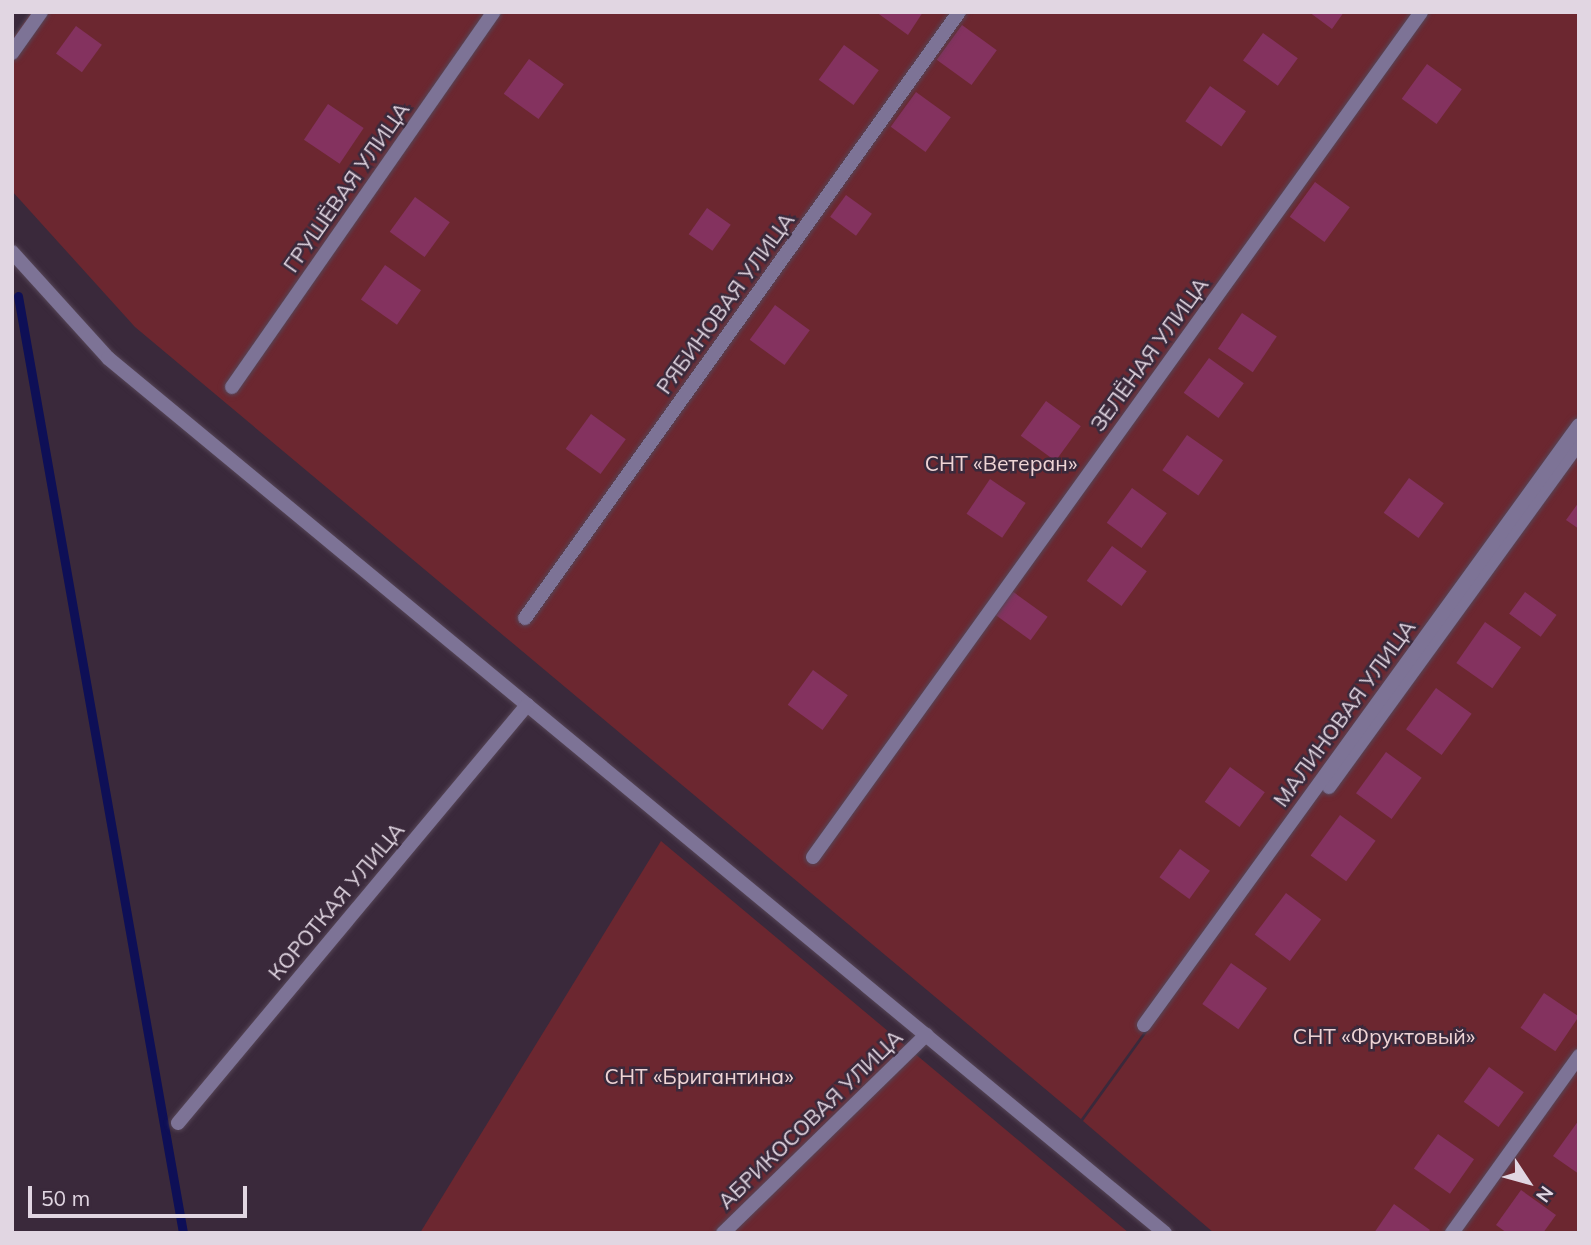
<!DOCTYPE html>
<meta charset="utf-8">
<style>
body{margin:0}
#map{position:relative;width:1591px;height:1245px;overflow:hidden;background:#3a293b;font-family:Mulish,sans-serif}
div>[style]{position:absolute}
.green>*{inset:0;background:#6c2730}
.stream>*{height:9px;margin:-4.5px;padding:0 4.5px;transform-origin:4.5px;border-radius:4.5px;background:#0e0f56}
.building>*{inset:0;background:#84325f;transform-origin:0 0}
.roads{filter:drop-shadow(0 0 2px #554556) drop-shadow(0 0 2px #554556)}
.minor>*{height:14px;margin:-7px;padding:0 7px;transform-origin:7px;border-radius:7px;background:#7d7396}
span{translate:-50% -50%;white-space:nowrap;text-align:center;line-height:1.15;-webkit-text-stroke:5px #3a293b;paint-order:stroke}
.street-label{font-size:21px;color:#e1d6e2}
.park-label{font-size:21px;color:#efd4d5}
.frame{position:absolute;inset:0;border:14px solid #e1d6e2;pointer-events:none}
.north{position:absolute;left:1493px;top:1147px;width:70px;height:70px;-webkit-text-stroke:5px #3a293b;paint-order:stroke;rotate:126deg;font-size:19px;font-weight:700;line-height:28px;text-align:center;color:#e1d6e2}
.north::after{content:'';display:block;margin:auto;width:24px;height:32px;background:#e1d6e2;clip-path:polygon(50% 0,100% 100%,50% 72%,0 100%)}
.scale{position:absolute;left:28px;top:1186px;width:219px;height:32px;box-sizing:border-box;border:4px solid #e1d6e2;border-top:0;padding-left:9px;font-size:21px;line-height:24px;white-space:nowrap;color:#e1d6e2;-webkit-text-stroke:5px #3a293b;paint-order:stroke}
</style>
<div id="map">
<div class="green">
<i style="clip-path:polygon(31px 12px,1579px 12px,1579px 430px,1081px 1119px,135px 327px,12px 191px,12px 39px)"></i>
<i style="clip-path:polygon(1579px 433px,1579px 1233px,1214px 1233px,1083px 1121px)"></i>
<i style="clip-path:polygon(661px 841px,1129px 1233px,420px 1233px)"></i>
</div>
<div class="stream">
<i style="left:18px;top:296px;width:951px;rotate:80.01deg"></i>
</div>
<div class="building">
<i style="clip-path:polygon(876px 12px,923px 12px,908px 35px)"></i>
<i style="clip-path:polygon(1309px 12px,1344px 12px,1332px 29px)"></i>
<i style="left:962px;top:25px;width:43px;height:43px;rotate:36deg"></i>
<i style="left:76px;top:26px;width:32px;height:34px;rotate:36deg"></i>
<i style="left:1263px;top:33px;width:43px;height:34px;rotate:36deg"></i>
<i style="left:844px;top:45px;width:43px;height:43px;rotate:36deg"></i>
<i style="left:529px;top:59px;width:43px;height:43px;rotate:36deg"></i>
<i style="left:1427px;top:64px;width:43px;height:43px;rotate:36deg"></i>
<i style="left:1210px;top:86px;width:44px;height:43px;rotate:35deg"></i>
<i style="left:916px;top:92px;width:43px;height:43px;rotate:36deg"></i>
<i style="left:328px;top:104px;width:43px;height:43px;rotate:34deg"></i>
<i style="left:1315px;top:182px;width:43px;height:43px;rotate:36deg"></i>
<i style="left:846px;top:195px;width:32px;height:27px;rotate:36deg"></i>
<i style="left:415px;top:197px;width:43px;height:43px;rotate:36deg"></i>
<i style="left:707px;top:208px;width:29px;height:32px;rotate:35deg"></i>
<i style="left:385px;top:265px;width:44px;height:42px;rotate:35deg"></i>
<i style="left:775px;top:305px;width:43px;height:43px;rotate:36deg"></i>
<i style="left:1242px;top:313px;width:42px;height:43px;rotate:34deg"></i>
<i style="left:1209px;top:358px;width:43px;height:43px;rotate:36deg"></i>
<i style="left:1046px;top:401px;width:43px;height:43px;rotate:36deg"></i>
<i style="left:591px;top:414px;width:43px;height:43px;rotate:36deg"></i>
<i style="left:1187px;top:435px;width:44px;height:43px;rotate:35deg"></i>
<i style="left:1409px;top:478px;width:43px;height:43px;rotate:36deg"></i>
<i style="left:990px;top:479px;width:43px;height:42px;rotate:34deg"></i>
<i style="left:1132px;top:488px;width:43px;height:43px;rotate:36deg"></i>
<i style="clip-path:polygon(1579px 502px,1579px 529px,1566px 520px)"></i>
<i style="left:1112px;top:546px;width:43px;height:43px;rotate:36deg"></i>
<i style="left:1012px;top:591px;width:44px;height:29px;rotate:36deg"></i>
<i style="left:1525px;top:592px;width:39px;height:27px;rotate:36deg"></i>
<i style="left:1485px;top:622px;width:44px;height:50px;rotate:35deg"></i>
<i style="left:813px;top:670px;width:43px;height:43px;rotate:36deg"></i>
<i style="left:1436px;top:688px;width:44px;height:51px;rotate:36deg"></i>
<i style="left:1386px;top:752px;width:44px;height:51px;rotate:36deg"></i>
<i style="left:1230px;top:767px;width:43px;height:43px;rotate:36deg"></i>
<i style="left:1340px;top:815px;width:44px;height:50px;rotate:36deg"></i>
<i style="left:1180px;top:849px;width:37px;height:35px;rotate:36deg"></i>
<i style="left:1286px;top:893px;width:44px;height:52px;rotate:37deg"></i>
<i style="left:1231px;top:963px;width:44px;height:50px;rotate:35deg"></i>
<i style="left:1544px;top:993px;width:42px;height:42px;rotate:34deg"></i>
<i style="left:1489px;top:1067px;width:43px;height:43px;rotate:36deg"></i>
<i style="clip-path:polygon(1579px 1120px,1579px 1174px,1553px 1156px)"></i>
<i style="left:1438px;top:1134px;width:44px;height:42px;rotate:35deg"></i>
<i style="clip-path:polygon(1521px 1190px,1556px 1215px,1543px 1233px,1507px 1233px,1496px 1225px)"></i>
<i style="clip-path:polygon(1394px 1204px,1430px 1230px,1428px 1233px,1374px 1233px)"></i>
</div>
<div class="roads">
<div class="minor">
<i style="left:12px;top:53px;width:50px;rotate:-54.7deg"></i>
<i style="left:12px;top:252px;width:143px;rotate:47.8deg"></i>
<i style="left:108px;top:358px;width:1372px;rotate:39.62deg"></i>
<i style="left:232px;top:387px;width:457px;rotate:-55.1deg"></i>
<i style="left:525px;top:618px;width:745px;rotate:-54.39deg"></i>
<i style="left:1329px;top:787px;width:425px;rotate:-54deg"></i>
<i style="left:813px;top:857px;width:1041px;rotate:-54.26deg"></i>
<i style="left:1144px;top:1025px;width:741px;rotate:-54.06deg"></i>
<i style="left:178px;top:1123px;width:545px;rotate:-50.14deg"></i>
<i style="left:723px;top:1233px;width:284px;rotate:-44.3deg"></i>
<i style="left:1452px;top:1233px;width:218px;rotate:-54.3deg"></i>
</div>
</div>
<div class="street-label">
<span style="left:346px;top:187px;rotate:-55deg">ГРУШЁВАЯ УЛИЦА</span>
<span style="left:725px;top:303px;rotate:-54deg">РЯБИНОВАЯ УЛИЦА</span>
<span style="left:1149px;top:354px;rotate:-54deg">ЗЕЛЁНАЯ УЛИЦА</span>
<span style="left:1344px;top:713px;rotate:-54deg">МАЛИНОВАЯ УЛИЦА</span>
<span style="left:336px;top:901px;rotate:-50deg">КОРОТКАЯ УЛИЦА</span>
<span style="left:810px;top:1119px;rotate:-44deg">АБРИКОСОВАЯ УЛИЦА</span>
</div>
<div class="park-label">
<span style="left:1001px;top:463px">СНТ «Ветеран»</span>
<span style="left:1384px;top:1036px">СНТ «Фруктовый»</span>
<span style="left:699px;top:1076px">СНТ «Бригантина»</span>
</div>
<div class="frame"></div>
<div class="north">N</div>
<div class="scale">50 m</div>
</div>
